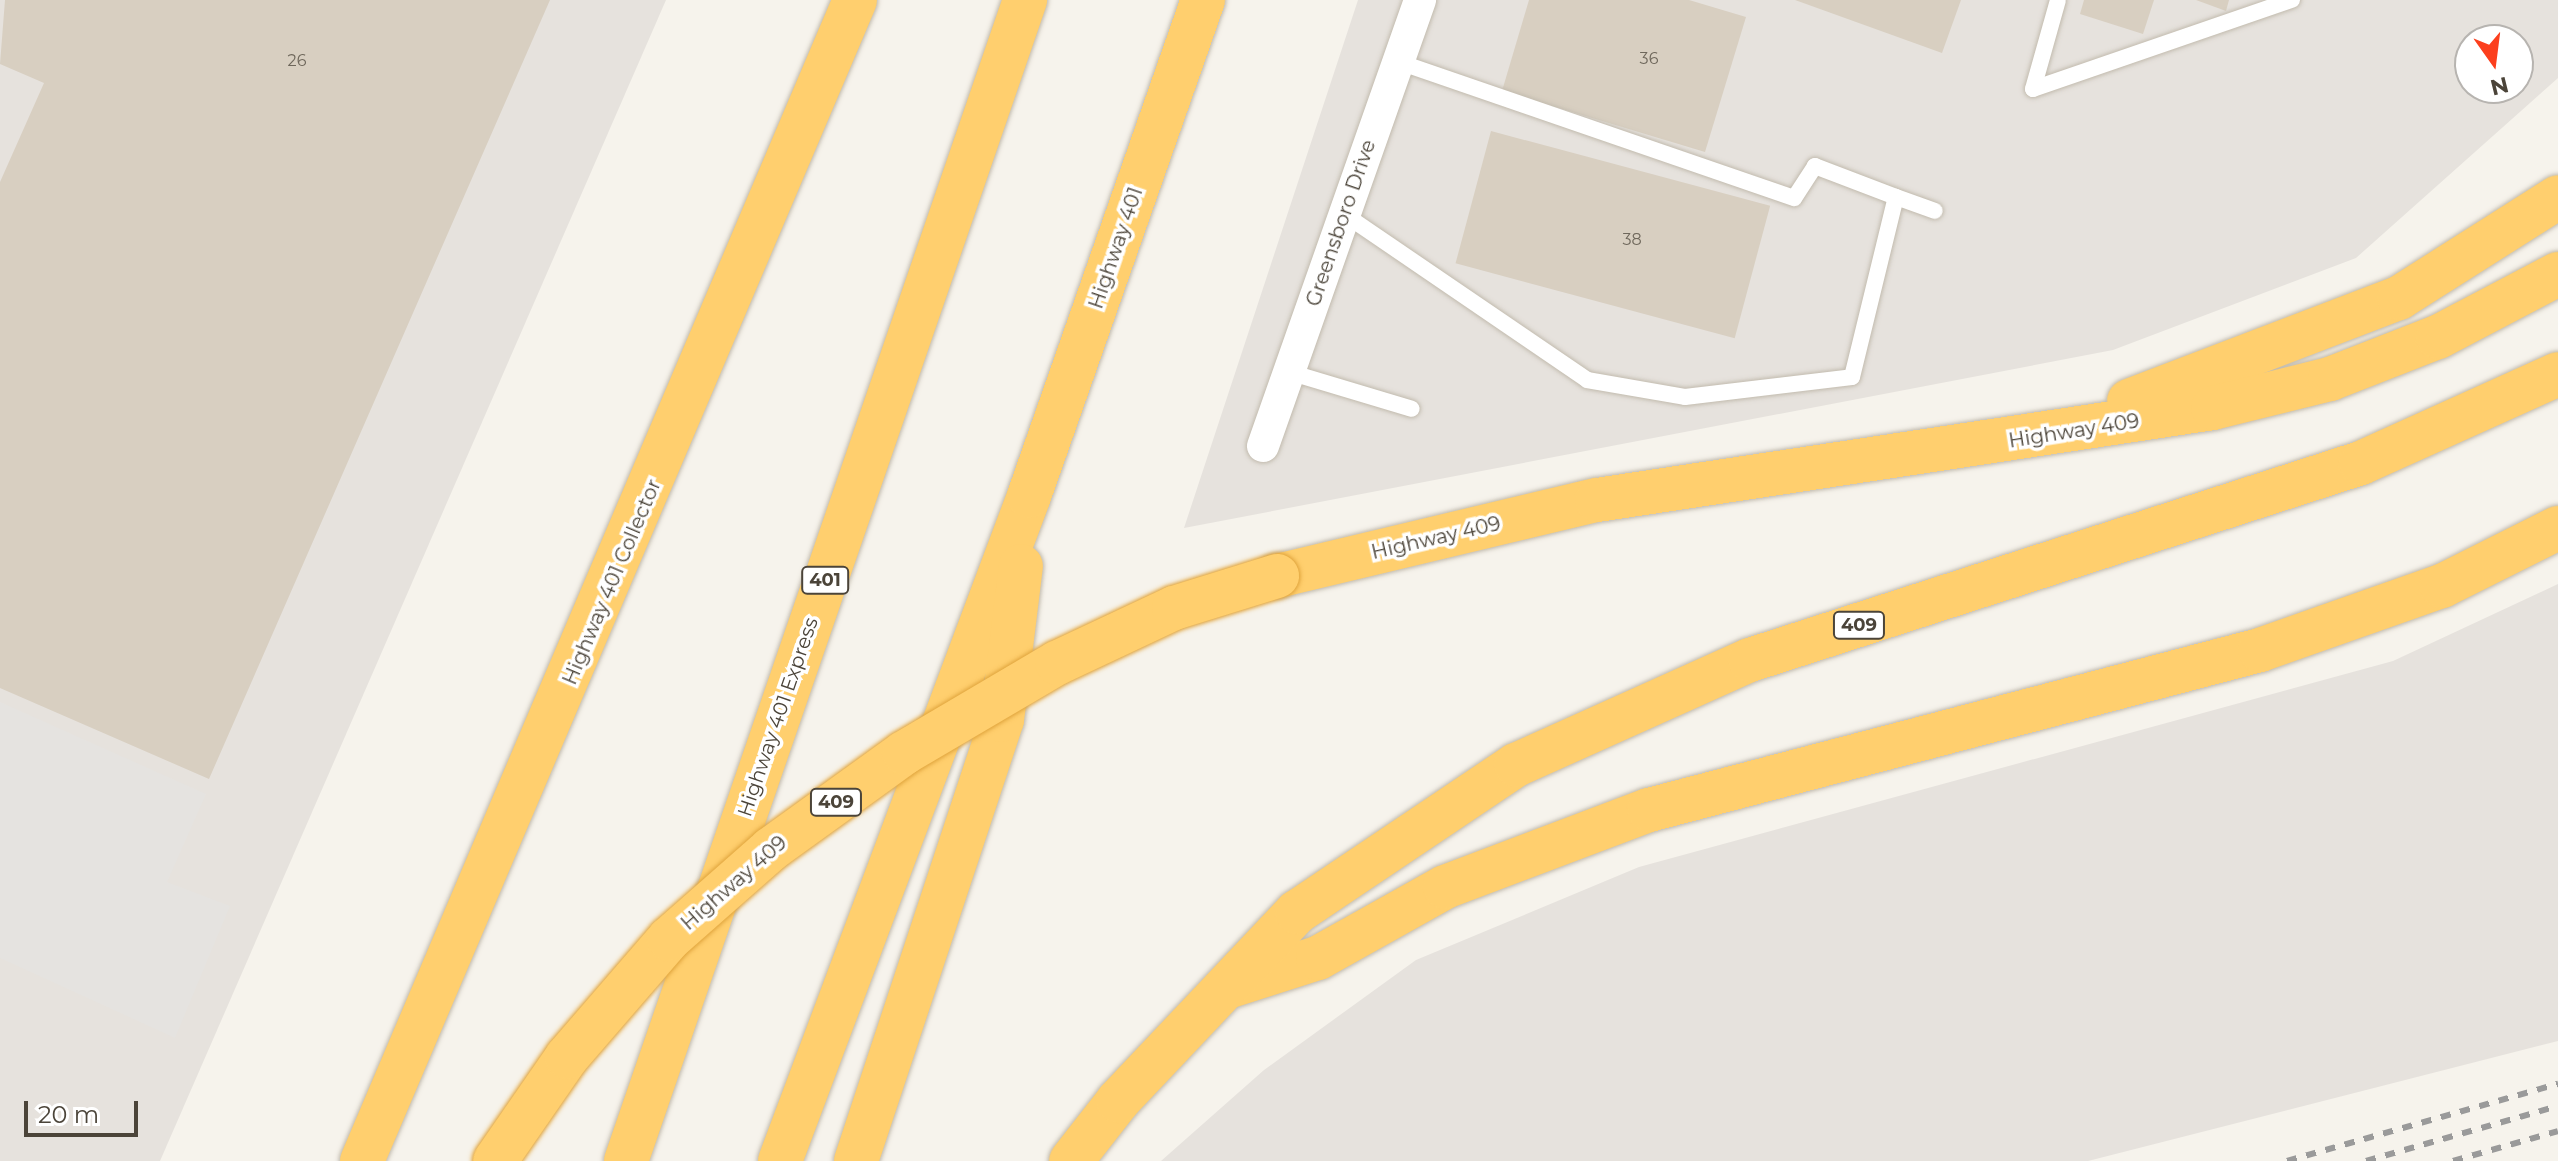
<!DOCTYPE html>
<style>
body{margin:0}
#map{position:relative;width:2558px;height:1161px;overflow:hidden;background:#f6f3ec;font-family:Montserrat,sans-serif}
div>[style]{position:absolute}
.industrial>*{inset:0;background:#e6e2dd}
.parking>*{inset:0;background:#e5e3e0}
.building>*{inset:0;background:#d8cfc1;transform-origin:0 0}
.roads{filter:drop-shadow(0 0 2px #c2bbae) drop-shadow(0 0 2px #c2bbae)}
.service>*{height:16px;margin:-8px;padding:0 8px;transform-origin:8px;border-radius:8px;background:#fff}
.minor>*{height:32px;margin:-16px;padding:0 16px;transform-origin:16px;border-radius:16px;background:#fff}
.motorway>*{height:44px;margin:-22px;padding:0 22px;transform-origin:22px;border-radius:22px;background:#ffcf6e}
.rail>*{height:6px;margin-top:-3px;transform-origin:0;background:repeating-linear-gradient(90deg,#9a9a9a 0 10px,transparent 0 20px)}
.bridges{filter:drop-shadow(0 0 2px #e0a43c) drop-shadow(0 0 2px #e0a43c)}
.motorway-bridge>*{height:44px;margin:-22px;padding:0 22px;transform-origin:22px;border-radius:22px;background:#ffcf6e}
span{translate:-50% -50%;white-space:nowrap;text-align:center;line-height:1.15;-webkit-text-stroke:7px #fff;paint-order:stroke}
.number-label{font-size:16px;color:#6e675b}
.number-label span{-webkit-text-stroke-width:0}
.shield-label span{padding:2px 6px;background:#fff;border:2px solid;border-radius:6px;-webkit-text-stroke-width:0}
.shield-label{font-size:18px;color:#4b4439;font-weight:700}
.street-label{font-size:20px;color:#4b4439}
.north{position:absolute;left:2454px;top:24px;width:80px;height:80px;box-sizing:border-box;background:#fff;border:2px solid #b7b4b0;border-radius:50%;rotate:166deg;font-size:22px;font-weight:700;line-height:32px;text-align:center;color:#4b4439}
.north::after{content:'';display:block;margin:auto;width:28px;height:36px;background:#fc3f1d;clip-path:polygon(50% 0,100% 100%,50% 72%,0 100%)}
.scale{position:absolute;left:24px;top:1101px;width:114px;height:36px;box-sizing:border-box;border:4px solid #4b4439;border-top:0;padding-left:10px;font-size:24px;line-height:28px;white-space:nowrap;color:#4b4439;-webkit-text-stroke:6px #fff;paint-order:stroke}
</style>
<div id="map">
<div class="industrial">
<i style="clip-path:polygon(0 0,666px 0,160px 1161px,0 1161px)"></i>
<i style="clip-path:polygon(evenodd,1358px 0,2558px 0,2558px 78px,2356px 258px,2113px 350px,1184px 528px,1358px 0,2470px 40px,2518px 40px,2518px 88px,2470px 88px,2470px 40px)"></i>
<i style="clip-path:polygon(2558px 584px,2558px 1041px,2088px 1161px,1161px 1161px,1264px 1070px,1416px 960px,1639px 867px,2393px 661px)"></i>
</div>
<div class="parking">
<i style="clip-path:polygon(0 702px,206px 794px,167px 882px,230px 906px,175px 1038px,0 958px)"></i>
</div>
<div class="building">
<i style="clip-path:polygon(5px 0,550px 0,209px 779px,0 688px,0 182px,44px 83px,0 64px)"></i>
<i style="clip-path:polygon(1529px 0,1689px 0,1746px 17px,1705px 152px,1502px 91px)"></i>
<i style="clip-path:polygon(1795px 0,1961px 0,1942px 53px)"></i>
<i style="clip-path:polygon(2084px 0,2154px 0,2143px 34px,2080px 14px)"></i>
<i style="clip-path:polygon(2196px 0,2229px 0,2226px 11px)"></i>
<i style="left:1491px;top:131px;width:289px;height:137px;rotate:15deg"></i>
</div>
<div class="roads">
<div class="service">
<i style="left:2033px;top:89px;width:274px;rotate:-19deg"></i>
<i style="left:2033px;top:89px;width:92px;rotate:-74.3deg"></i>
<i style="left:1896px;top:197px;width:41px;rotate:19.7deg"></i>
<i style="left:1344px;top:214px;width:294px;rotate:34.3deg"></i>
<i style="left:1587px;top:380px;width:99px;rotate:9.8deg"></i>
<i style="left:1685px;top:397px;width:168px;rotate:-6.8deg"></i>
<i style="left:1852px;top:377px;width:185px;rotate:-76.3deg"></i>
<i style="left:1896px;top:197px;width:87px;rotate:-159.1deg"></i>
<i style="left:1815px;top:166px;width:38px;rotate:123deg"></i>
<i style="left:1794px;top:198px;width:419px;rotate:-161deg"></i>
<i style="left:1289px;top:372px;width:128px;rotate:16.7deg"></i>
</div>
<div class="minor">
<i style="left:1263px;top:446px;width:473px;rotate:-70.6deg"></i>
</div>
<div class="motorway">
<i style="left:2129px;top:401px;width:289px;rotate:-20.9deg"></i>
<i style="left:2399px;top:298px;width:188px;rotate:-32.4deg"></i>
<i style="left:1277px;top:576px;width:329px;rotate:-13.4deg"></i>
<i style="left:1597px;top:500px;width:623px;rotate:-8.49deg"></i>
<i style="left:2213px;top:408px;width:121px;rotate:-13.9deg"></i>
<i style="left:2330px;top:379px;width:116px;rotate:-21.3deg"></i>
<i style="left:2438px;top:337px;width:136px;rotate:-27.7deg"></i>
<i style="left:1227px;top:987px;width:96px;rotate:-17.7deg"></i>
<i style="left:1318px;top:958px;width:145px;rotate:-29.2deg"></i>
<i style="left:1445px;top:887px;width:218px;rotate:-20.7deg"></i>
<i style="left:1649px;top:810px;width:632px;rotate:-14.67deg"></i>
<i style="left:2260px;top:650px;width:193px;rotate:-19.4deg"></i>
<i style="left:2442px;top:586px;width:130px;rotate:-26.6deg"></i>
<i style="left:362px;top:1161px;width:1261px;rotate:-66.99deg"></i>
<i style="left:626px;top:1161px;width:1228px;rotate:-71.03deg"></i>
<i style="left:780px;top:1161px;width:710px;rotate:-69.47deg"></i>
<i style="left:1029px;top:496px;width:526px;rotate:-70.67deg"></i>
<i style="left:856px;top:1161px;width:465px;rotate:-71.7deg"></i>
<i style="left:1002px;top:720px;width:155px;rotate:-83deg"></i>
<i style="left:1071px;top:1161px;width:76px;rotate:-51.9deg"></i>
<i style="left:1118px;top:1101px;width:260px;rotate:-46.6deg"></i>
<i style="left:1297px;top:912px;width:264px;rotate:-33.9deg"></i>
<i style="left:1516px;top:765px;width:256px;rotate:-24.2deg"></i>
<i style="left:1750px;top:660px;width:642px;rotate:-17.87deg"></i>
<i style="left:2361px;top:463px;width:216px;rotate:-24.3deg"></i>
</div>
</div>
<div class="rail">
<i style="left:2287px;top:1161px;width:282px;rotate:-15.9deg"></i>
<i style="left:2366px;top:1161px;width:200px;rotate:-16deg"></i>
<i style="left:2453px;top:1161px;width:109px;rotate:-15.9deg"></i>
</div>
<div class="bridges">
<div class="motorway-bridge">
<i style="left:495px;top:1161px;width:126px;rotate:-55.3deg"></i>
<i style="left:567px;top:1057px;width:156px;rotate:-49.2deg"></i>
<i style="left:669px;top:939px;width:136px;rotate:-41.4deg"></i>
<i style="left:771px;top:849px;width:164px;rotate:-35.8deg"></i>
<i style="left:904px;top:753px;width:178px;rotate:-30.5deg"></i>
<i style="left:1057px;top:663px;width:129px;rotate:-25.2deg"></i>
<i style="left:1174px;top:608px;width:108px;rotate:-17.3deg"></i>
</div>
</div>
<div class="number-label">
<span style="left:1649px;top:59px">36</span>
<span style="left:297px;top:61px">26</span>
<span style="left:1632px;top:240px">38</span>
</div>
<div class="shield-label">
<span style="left:825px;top:580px">401</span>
<span style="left:1859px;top:625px">409</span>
<span style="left:836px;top:802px">409</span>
</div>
<div class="street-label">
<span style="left:1341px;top:223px;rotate:-71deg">Greensboro Drive</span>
<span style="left:1116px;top:248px;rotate:-71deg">Highway 401</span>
<span style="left:2074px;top:431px;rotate:-9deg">Highway 409</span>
<span style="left:1436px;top:538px;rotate:-13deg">Highway 409</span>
<span style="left:612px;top:582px;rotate:-67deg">Highway 401 Collector</span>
<span style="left:778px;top:717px;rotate:-71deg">Highway 401 Express</span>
<span style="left:734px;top:883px;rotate:-41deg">Highway 409</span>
</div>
<div class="north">N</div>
<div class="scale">20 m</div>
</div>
